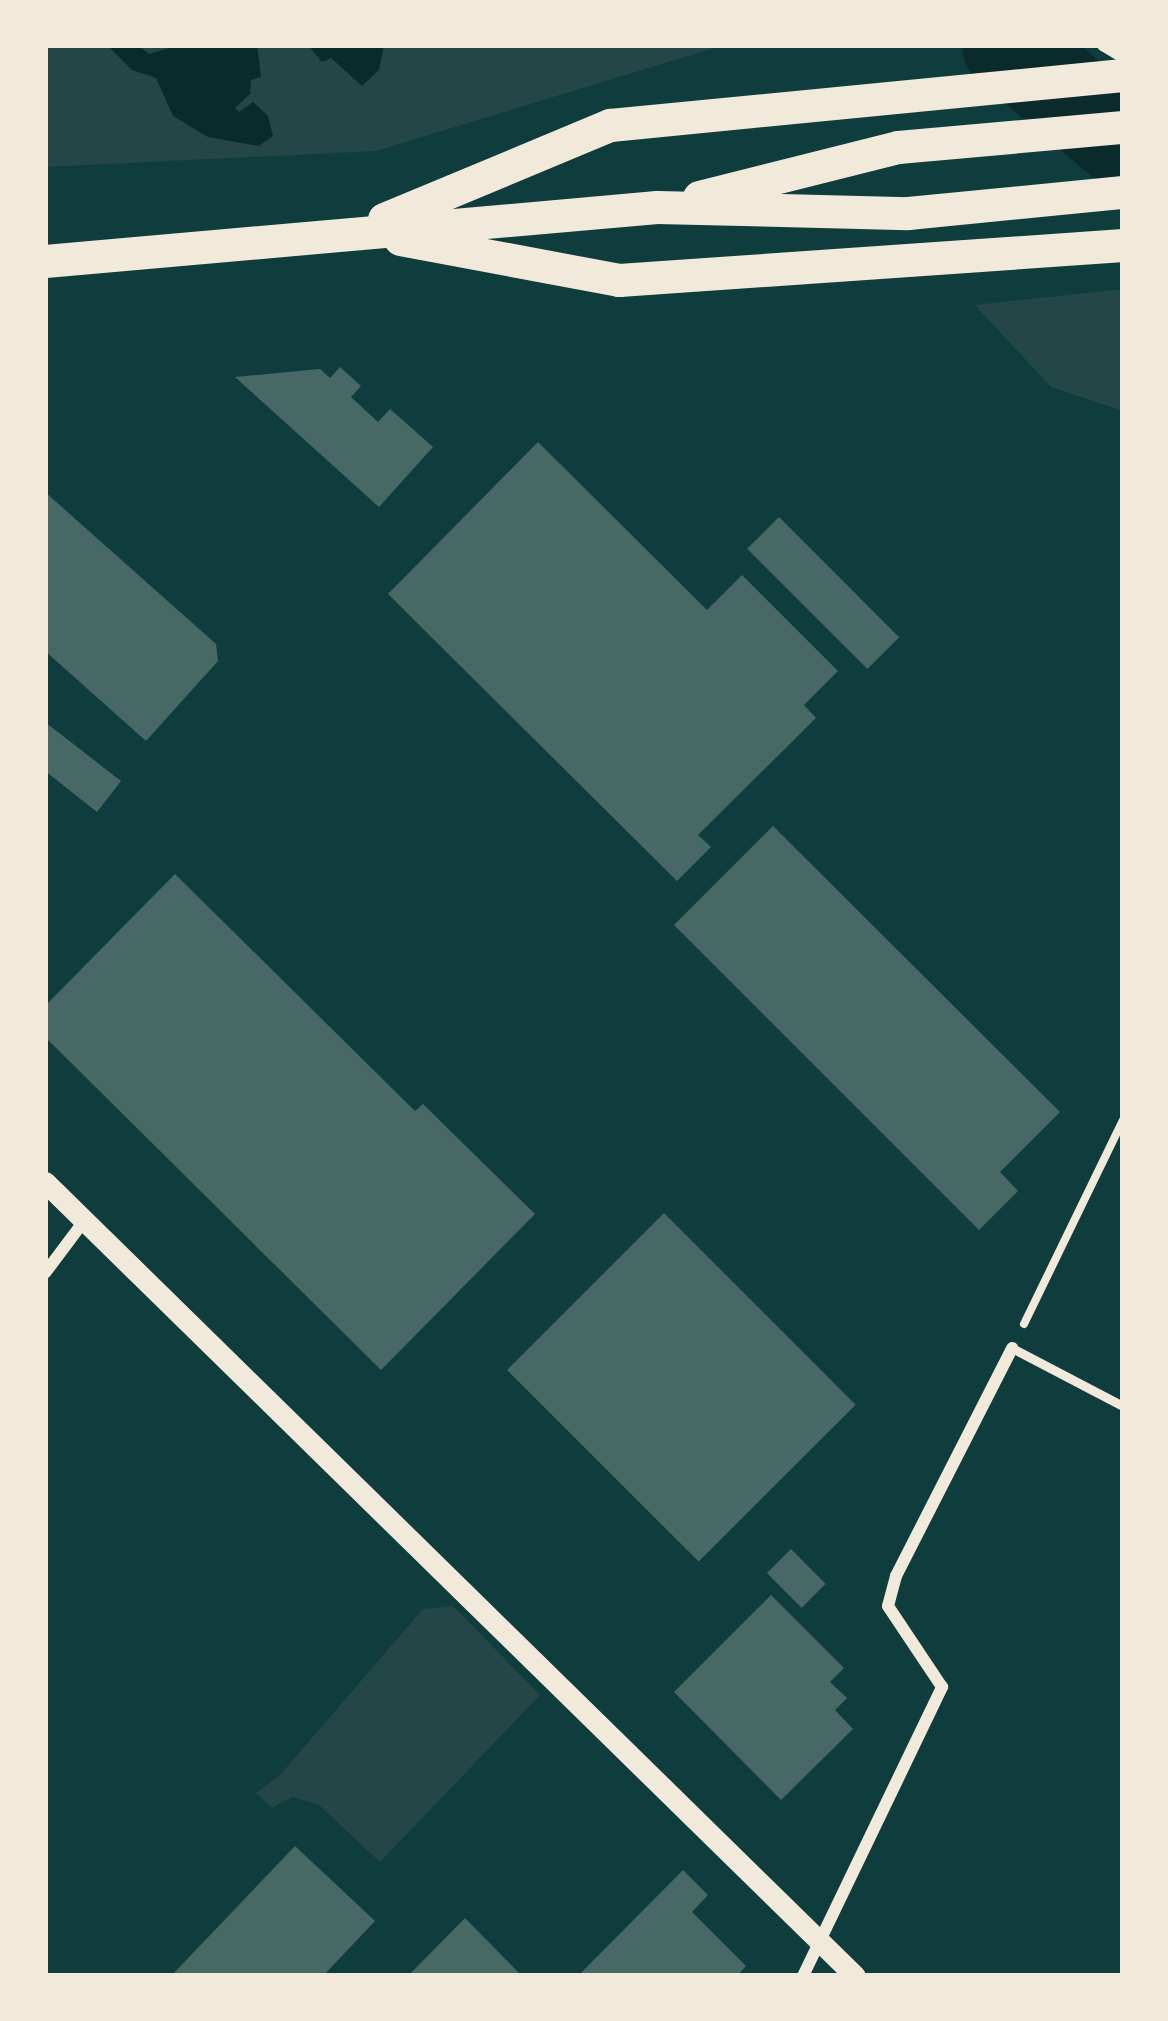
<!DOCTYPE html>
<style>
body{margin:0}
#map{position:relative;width:1168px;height:2021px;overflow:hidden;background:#0f3d3e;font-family:"Varela Round",sans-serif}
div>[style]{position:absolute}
.green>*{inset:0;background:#244646}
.water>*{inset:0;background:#0a2a2b}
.river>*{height:93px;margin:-46.5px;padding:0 46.5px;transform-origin:46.5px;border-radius:46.5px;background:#0a2a2b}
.building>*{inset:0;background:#486865;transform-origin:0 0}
.path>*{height:8px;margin:-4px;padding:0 4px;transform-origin:4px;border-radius:4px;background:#f1e9da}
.service>*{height:9px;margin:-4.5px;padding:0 4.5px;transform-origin:4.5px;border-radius:4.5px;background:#f1e9da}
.minor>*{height:12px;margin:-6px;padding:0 6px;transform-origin:6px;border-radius:6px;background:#f1e9da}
.tertiary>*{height:21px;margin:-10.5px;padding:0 10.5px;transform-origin:10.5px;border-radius:10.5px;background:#f1e9da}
.trunk>*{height:33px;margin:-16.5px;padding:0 16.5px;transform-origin:16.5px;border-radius:16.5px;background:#f1e9da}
span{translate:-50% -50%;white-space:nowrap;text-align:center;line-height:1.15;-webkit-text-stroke:10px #f1e9da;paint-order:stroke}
.frame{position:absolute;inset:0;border:48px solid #f1e9da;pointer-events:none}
</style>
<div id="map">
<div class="green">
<i style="clip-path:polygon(45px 45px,724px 45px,376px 151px,45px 167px)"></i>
<i style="clip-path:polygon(1123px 289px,1123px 411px,1051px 387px,975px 305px)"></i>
<i style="clip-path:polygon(453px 1606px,540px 1695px,380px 1862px,319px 1805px,293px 1797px,272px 1808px,256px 1793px,280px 1775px,423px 1609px)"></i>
</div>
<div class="water">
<i style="clip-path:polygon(107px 45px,137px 45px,149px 54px,180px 45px,257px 45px,261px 77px,251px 80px,250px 94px,235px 108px,239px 112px,253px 102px,268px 116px,273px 136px,259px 146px,208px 137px,173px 116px,156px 78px,132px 70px)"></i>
<i style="clip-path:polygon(308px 45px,384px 45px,379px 70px,362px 86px,331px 58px,322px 62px)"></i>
</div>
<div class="river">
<i style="left:1008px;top:45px;width:150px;rotate:40.1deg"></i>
</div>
<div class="building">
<i style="clip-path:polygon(340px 367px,361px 386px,351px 397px,378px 422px,390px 409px,433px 447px,379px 507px,235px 377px,320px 369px,330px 378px)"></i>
<i style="clip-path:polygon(538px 442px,707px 610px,742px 575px,838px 671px,804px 705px,816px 718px,698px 835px,711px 847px,677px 881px,388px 594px)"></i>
<i style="clip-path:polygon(45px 492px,216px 644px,218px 661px,146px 741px,45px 651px)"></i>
<i style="left:779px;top:517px;width:170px;height:45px;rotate:45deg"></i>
<i style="clip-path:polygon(45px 722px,121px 781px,97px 812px,45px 771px)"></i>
<i style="clip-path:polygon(773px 826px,1060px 1112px,1000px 1172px,1018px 1191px,979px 1230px,674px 925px)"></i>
<i style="clip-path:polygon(175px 874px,415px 1111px,423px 1104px,535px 1214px,381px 1370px,45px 1037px,45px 1006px)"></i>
<i style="left:664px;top:1213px;width:271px;height:222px;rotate:45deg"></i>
<i style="left:791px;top:1549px;width:49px;height:34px;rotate:45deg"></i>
<i style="clip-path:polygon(771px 1595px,844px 1668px,830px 1682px,847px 1698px,835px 1710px,853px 1729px,781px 1800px,674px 1692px)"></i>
<i style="clip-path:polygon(295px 1846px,375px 1921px,323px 1976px,171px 1976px)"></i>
<i style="clip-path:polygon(683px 1870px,708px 1895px,692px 1912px,746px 1966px,737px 1976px,578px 1976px)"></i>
<i style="clip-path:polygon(465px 1918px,522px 1976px,408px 1976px)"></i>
</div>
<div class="path">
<i style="left:1024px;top:1324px;width:227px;rotate:-64.1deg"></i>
</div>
<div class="service">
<i style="left:1012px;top:1348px;width:125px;rotate:27.6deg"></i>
</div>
<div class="minor">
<i style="left:1103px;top:45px;width:23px;rotate:31deg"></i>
<i style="left:45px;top:1273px;width:65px;rotate:-53.1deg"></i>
<i style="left:803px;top:1976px;width:321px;rotate:-64.3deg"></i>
<i style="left:942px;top:1687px;width:97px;rotate:-123.7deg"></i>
<i style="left:888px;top:1606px;width:31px;rotate:-75deg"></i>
<i style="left:896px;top:1576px;width:256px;rotate:-63deg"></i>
</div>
<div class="tertiary">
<i style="left:45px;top:1182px;width:1134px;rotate:44.43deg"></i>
</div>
<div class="trunk">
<i style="left:699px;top:197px;width:205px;rotate:-14.1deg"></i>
<i style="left:898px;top:147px;width:226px;rotate:-5.1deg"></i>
<i style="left:384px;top:219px;width:245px;rotate:-22.6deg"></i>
<i style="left:610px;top:125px;width:515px;rotate:-5.57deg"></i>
<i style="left:400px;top:239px;width:223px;rotate:10.6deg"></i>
<i style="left:619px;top:280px;width:505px;rotate:-3.97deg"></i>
<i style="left:45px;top:261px;width:614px;rotate:-5.04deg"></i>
<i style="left:657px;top:207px;width:251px;rotate:1.4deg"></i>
<i style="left:908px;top:213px;width:216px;rotate:-5.6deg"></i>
</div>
<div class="frame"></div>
</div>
